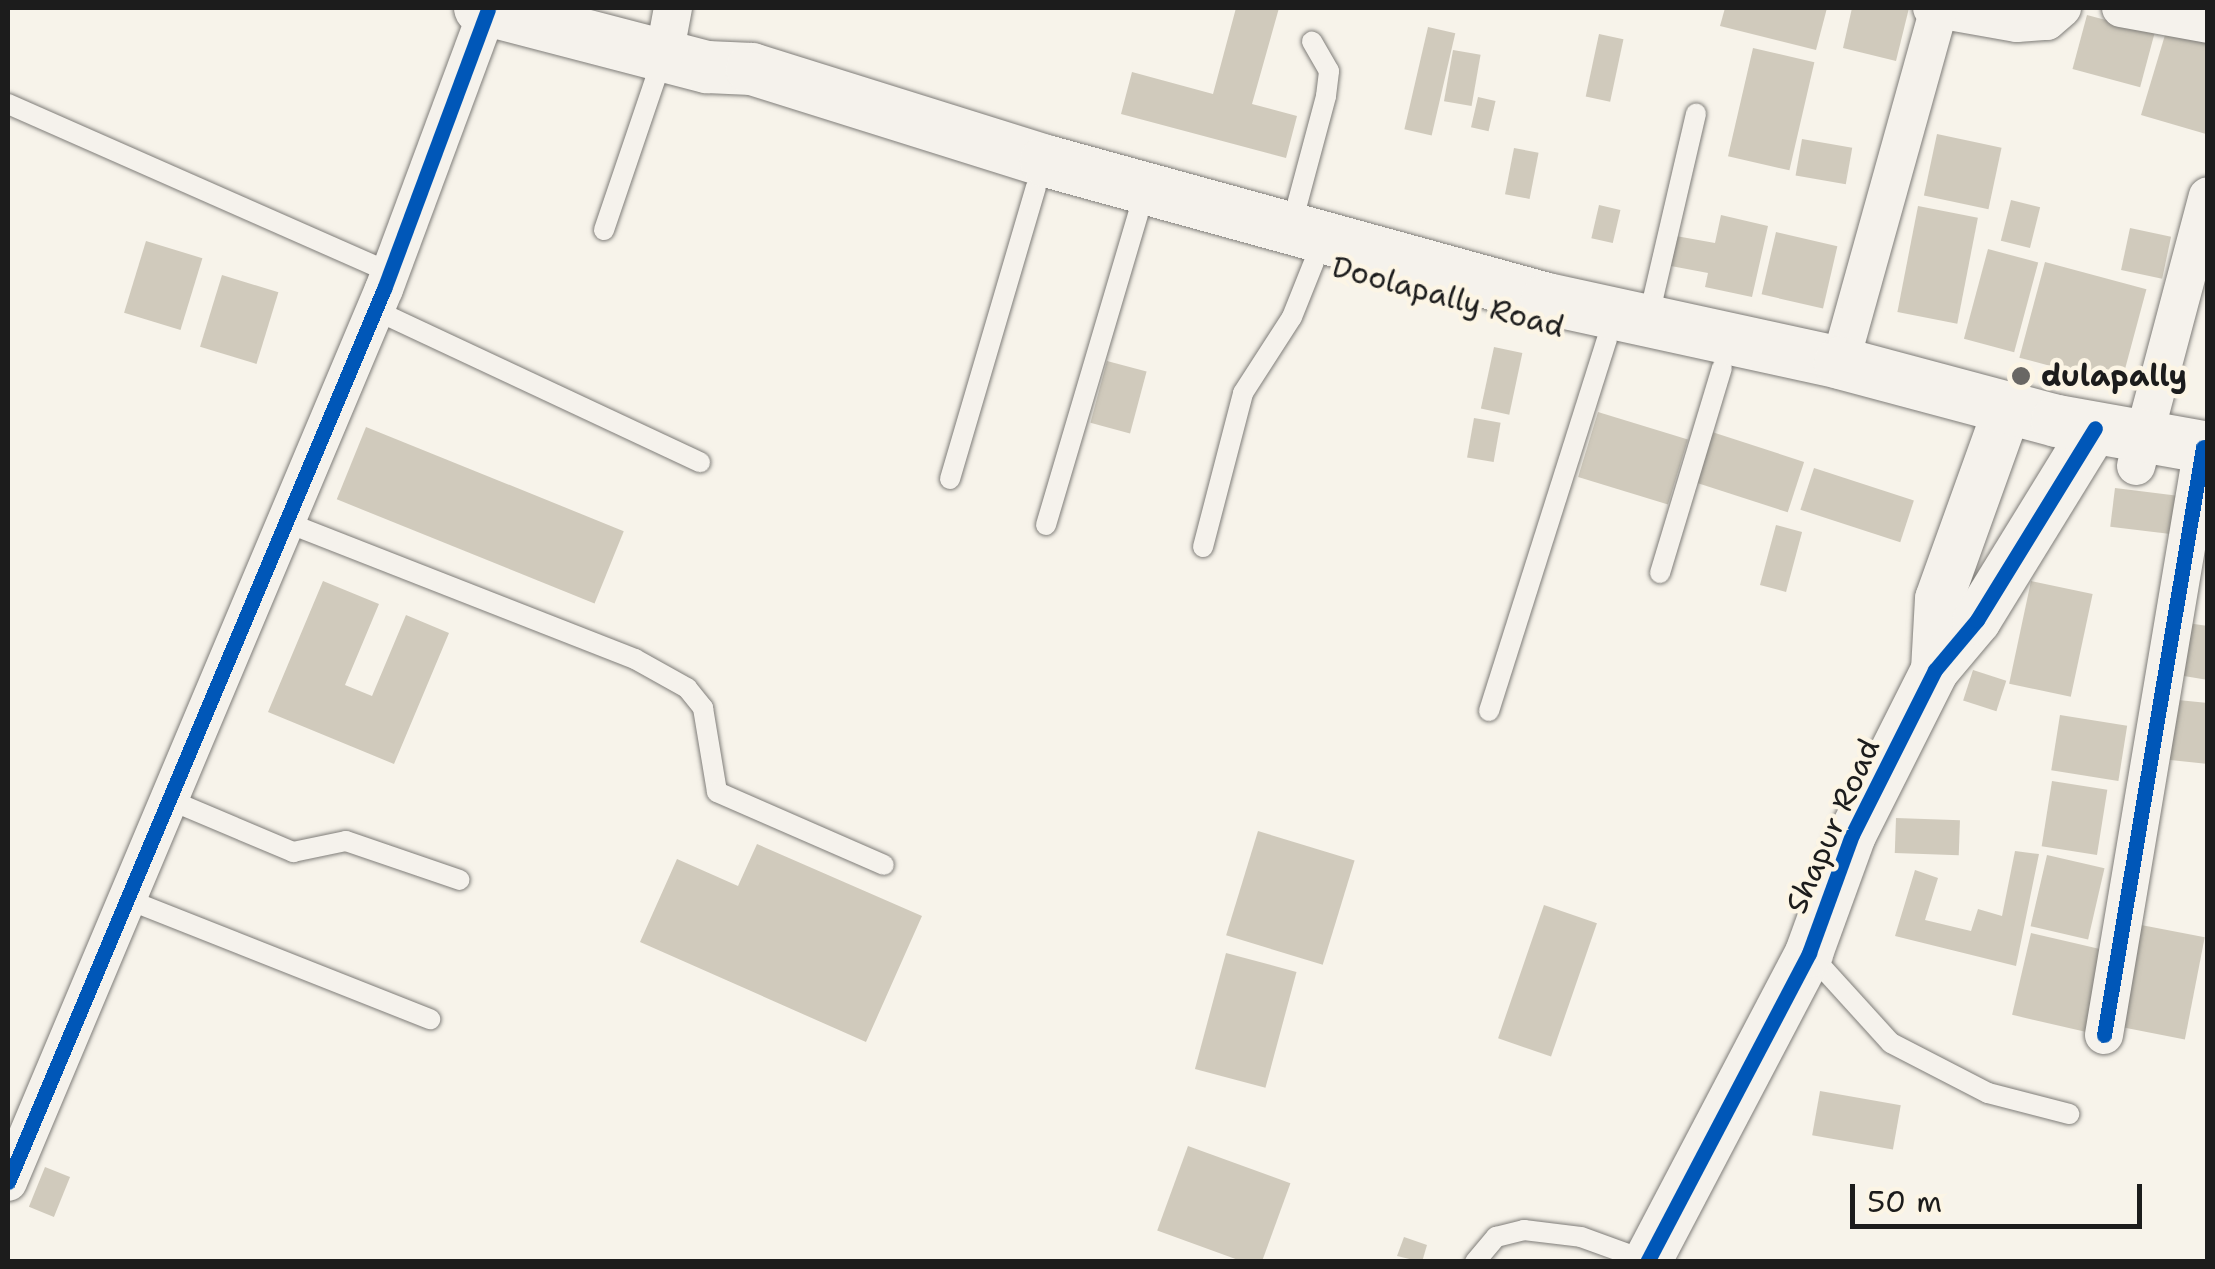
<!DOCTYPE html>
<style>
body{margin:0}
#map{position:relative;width:2215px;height:1269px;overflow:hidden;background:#f7f3ea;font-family:"Shantell Sans",sans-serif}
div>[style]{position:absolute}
.building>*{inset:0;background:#d0cabc;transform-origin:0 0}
.roads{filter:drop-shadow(0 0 2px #7f7d79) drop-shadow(0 0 2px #7f7d79)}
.service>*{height:20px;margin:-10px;padding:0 10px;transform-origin:10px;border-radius:10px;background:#f5f2ec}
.minor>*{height:38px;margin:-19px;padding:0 19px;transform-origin:19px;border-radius:19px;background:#f5f2ec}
.tertiary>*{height:48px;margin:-24px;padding:0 24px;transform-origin:24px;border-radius:24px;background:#f5f2ec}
.secondary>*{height:52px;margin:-26px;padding:0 26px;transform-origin:26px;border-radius:26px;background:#f5f2ec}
.cycleway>*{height:15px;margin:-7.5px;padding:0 7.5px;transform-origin:7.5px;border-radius:7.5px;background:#0057b8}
.dots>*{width:28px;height:28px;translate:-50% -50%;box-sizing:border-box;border:5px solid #fcf5e5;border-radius:50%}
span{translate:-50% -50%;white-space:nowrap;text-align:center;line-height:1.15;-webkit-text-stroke:9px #fcf5e5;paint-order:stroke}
.street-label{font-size:30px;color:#1c1c1c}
.poi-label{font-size:30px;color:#1c1c1c;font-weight:700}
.left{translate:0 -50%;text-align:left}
.frame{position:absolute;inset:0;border:10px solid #1c1c1c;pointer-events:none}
.scale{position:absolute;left:1850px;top:1184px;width:292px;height:45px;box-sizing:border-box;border:5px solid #1c1c1c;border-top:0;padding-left:12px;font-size:30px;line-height:35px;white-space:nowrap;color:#1c1c1c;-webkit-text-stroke:8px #fcf5e5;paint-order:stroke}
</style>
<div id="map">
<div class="building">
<i style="clip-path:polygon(1236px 8px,1279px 8px,1252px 104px,1297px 116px,1286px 158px,1121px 114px,1132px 72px,1213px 94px)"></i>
<i style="clip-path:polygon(1725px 8px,1827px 8px,1816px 50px,1720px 26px)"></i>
<i style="clip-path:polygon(1852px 8px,1909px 8px,1896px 61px,1843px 48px)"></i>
<i style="left:2087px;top:15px;width:70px;height:56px;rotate:15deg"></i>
<i style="clip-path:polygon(2168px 25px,2208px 37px,2206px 134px,2141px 115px)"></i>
<i style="left:1428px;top:27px;width:28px;height:105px;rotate:13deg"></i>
<i style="left:1599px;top:34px;width:25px;height:64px;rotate:12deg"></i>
<i style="left:1753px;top:48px;width:63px;height:111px;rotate:13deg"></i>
<i style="left:1453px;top:50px;width:28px;height:52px;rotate:10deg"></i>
<i style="left:1478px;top:97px;width:18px;height:31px;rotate:13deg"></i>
<i style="left:1937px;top:134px;width:66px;height:63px;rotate:12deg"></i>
<i style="left:1802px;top:139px;width:51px;height:37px;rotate:10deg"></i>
<i style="left:1514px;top:148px;width:25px;height:47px;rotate:11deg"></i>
<i style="left:2011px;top:200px;width:30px;height:42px;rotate:14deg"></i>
<i style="left:1599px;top:205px;width:22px;height:34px;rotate:13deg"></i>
<i style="left:1918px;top:206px;width:61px;height:108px;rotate:11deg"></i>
<i style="clip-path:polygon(1721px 215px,1768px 226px,1752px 297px,1705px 287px,1708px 273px,1671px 266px,1676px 236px,1715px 243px)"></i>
<i style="left:2130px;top:228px;width:42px;height:43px;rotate:12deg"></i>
<i style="left:1776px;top:232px;width:63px;height:64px;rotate:13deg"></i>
<i style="left:146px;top:241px;width:59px;height:75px;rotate:17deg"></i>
<i style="left:1988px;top:249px;width:52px;height:93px;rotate:15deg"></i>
<i style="left:2045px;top:262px;width:105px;height:99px;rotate:15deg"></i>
<i style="left:222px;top:275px;width:59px;height:75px;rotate:17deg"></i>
<i style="left:1494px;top:347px;width:29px;height:63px;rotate:12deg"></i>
<i style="left:1107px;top:361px;width:41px;height:64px;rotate:15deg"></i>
<i style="left:1598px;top:412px;width:94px;height:68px;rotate:17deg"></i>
<i style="left:1474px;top:418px;width:27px;height:40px;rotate:10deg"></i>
<i style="left:366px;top:427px;width:278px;height:78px;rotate:22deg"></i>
<i style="left:1709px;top:431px;width:100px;height:53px;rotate:18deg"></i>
<i style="left:1814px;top:468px;width:105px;height:44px;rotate:18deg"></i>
<i style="left:2115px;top:488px;width:69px;height:39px;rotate:7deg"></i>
<i style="left:1776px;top:525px;width:27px;height:62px;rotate:15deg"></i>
<i style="clip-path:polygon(323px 581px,379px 604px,345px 685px,372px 696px,406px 615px,449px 633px,394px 764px,268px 712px)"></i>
<i style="left:2031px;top:581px;width:63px;height:105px;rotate:12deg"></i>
<i style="clip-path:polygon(2180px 622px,2208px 626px,2208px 680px,2172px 674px)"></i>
<i style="left:1973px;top:670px;width:35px;height:32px;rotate:18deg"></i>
<i style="clip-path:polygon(2168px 699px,2208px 703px,2208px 764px,2161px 759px)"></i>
<i style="left:2060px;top:715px;width:68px;height:56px;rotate:9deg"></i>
<i style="left:2052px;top:781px;width:56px;height:66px;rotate:9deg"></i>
<i style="left:1896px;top:818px;width:64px;height:35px;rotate:2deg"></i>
<i style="left:1258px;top:831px;width:101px;height:109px;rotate:17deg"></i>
<i style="clip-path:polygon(757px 844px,922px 916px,866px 1042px,640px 942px,677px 859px,738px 886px)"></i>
<i style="clip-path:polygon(2015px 851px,2039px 854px,2016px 966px,1895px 936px,1915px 870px,1938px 878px,1925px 920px,1971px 931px,1978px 909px,2002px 916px)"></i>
<i style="left:2047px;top:855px;width:59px;height:73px;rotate:13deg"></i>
<i style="left:1544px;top:905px;width:56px;height:141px;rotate:19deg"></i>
<i style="left:2136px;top:924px;width:70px;height:104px;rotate:11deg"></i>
<i style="left:2031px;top:933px;width:84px;height:84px;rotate:13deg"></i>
<i style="left:1226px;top:953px;width:73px;height:120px;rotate:15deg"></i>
<i style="left:1820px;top:1091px;width:82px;height:45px;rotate:10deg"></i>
<i style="left:1188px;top:1146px;width:109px;height:90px;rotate:20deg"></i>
<i style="left:45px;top:1167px;width:27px;height:43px;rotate:22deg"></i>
<i style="clip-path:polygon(1404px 1237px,1427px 1245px,1422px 1262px,1397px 1256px)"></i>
</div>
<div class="roads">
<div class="service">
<i style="left:8px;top:104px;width:419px;rotate:23.8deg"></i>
<i style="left:1291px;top:227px;width:136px;rotate:-75deg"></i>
<i style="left:1326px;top:96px;width:25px;rotate:-83deg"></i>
<i style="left:1329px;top:71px;width:34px;rotate:-120deg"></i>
<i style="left:604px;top:230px;width:183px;rotate:-71.2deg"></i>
<i style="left:375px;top:310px;width:359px;rotate:25.1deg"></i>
<i style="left:1648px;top:320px;width:212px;rotate:-76.9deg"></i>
<i style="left:950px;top:479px;width:304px;rotate:-73.6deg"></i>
<i style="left:283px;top:521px;width:378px;rotate:21.4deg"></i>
<i style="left:635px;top:659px;width:60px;rotate:29.1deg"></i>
<i style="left:687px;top:688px;width:26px;rotate:51deg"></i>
<i style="left:703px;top:708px;width:85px;rotate:80.5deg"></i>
<i style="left:717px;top:792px;width:182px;rotate:23.6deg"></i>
<i style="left:1046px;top:525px;width:324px;rotate:-73.5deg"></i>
<i style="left:1203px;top:547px;width:159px;rotate:-75.4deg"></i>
<i style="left:1243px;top:393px;width:90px;rotate:-57.2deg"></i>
<i style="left:1292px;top:317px;width:59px;rotate:-68.2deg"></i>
<i style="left:1660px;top:573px;width:214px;rotate:-73.2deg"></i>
<i style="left:1489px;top:711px;width:390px;rotate:-72.4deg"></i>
<i style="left:170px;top:800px;width:134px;rotate:22.9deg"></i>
<i style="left:293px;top:852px;width:54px;rotate:-11.7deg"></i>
<i style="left:346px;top:841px;width:120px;rotate:18.9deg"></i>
<i style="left:129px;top:900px;width:324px;rotate:21.6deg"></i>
<i style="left:1810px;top:954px;width:120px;rotate:47.7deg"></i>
<i style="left:1891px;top:1043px;width:109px;rotate:27.3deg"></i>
<i style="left:1988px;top:1093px;width:84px;rotate:14.5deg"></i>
<i style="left:1475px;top:1262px;width:33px;rotate:-50deg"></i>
<i style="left:1496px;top:1237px;width:29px;rotate:-14deg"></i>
<i style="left:1524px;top:1230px;width:57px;rotate:7deg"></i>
<i style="left:1581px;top:1237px;width:70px;rotate:20deg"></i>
</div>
<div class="minor">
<i style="left:1932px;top:8px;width:86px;rotate:10deg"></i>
<i style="left:2017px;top:23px;width:30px;rotate:-4deg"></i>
<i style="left:2047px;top:21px;width:20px;rotate:-41deg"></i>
<i style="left:2121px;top:8px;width:88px;rotate:10.4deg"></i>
<i style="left:664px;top:56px;width:49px;rotate:-79.4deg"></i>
<i style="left:1840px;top:363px;width:369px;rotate:-74.4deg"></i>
<i style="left:2136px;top:466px;width:279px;rotate:-75.1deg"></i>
<i style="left:2104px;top:1035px;width:596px;rotate:-80.44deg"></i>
<i style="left:8px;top:1182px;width:969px;rotate:-67.17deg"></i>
<i style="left:384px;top:289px;width:298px;rotate:-69.6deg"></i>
</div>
<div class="tertiary">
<i style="left:1935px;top:670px;width:71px;rotate:-86.8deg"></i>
<i style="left:1939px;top:599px;width:201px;rotate:-70.2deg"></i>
<i style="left:1647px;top:1262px;width:349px;rotate:-62.3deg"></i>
<i style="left:1809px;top:953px;width:126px;rotate:-70deg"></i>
<i style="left:1852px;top:835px;width:185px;rotate:-63.3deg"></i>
<i style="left:1935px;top:670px;width:65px;rotate:-50deg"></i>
<i style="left:1977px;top:620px;width:225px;rotate:-58.4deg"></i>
</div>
<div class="secondary">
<i style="left:480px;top:8px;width:235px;rotate:14.6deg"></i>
<i style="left:707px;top:67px;width:45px;rotate:2.5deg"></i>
<i style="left:752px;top:69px;width:308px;rotate:17.4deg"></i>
<i style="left:1046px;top:161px;width:520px;rotate:15.4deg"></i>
<i style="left:1547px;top:299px;width:300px;rotate:12.3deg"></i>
<i style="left:1840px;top:363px;width:225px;rotate:15deg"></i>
<i style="left:2057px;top:421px;width:153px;rotate:10.1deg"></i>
</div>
</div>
<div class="cycleway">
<i style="left:2104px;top:1035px;width:596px;rotate:-80.44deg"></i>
<i style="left:8px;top:1182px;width:969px;rotate:-67.17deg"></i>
<i style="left:384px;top:289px;width:298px;rotate:-69.6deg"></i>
<i style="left:1647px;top:1262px;width:349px;rotate:-62.3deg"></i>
<i style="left:1809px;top:953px;width:126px;rotate:-70deg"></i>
<i style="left:1852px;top:835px;width:185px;rotate:-63.3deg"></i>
<i style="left:1935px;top:670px;width:65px;rotate:-50deg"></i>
<i style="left:1977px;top:620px;width:225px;rotate:-58.4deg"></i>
</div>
<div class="dots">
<i style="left:2021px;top:376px;background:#696764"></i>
</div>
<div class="street-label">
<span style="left:1448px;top:297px;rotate:15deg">Doolapally Road</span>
<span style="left:1833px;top:826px;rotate:-66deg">Shapur Road</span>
</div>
<div class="poi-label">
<span class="left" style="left:2041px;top:376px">dulapally</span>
</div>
<div class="frame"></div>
<div class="scale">50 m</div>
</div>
